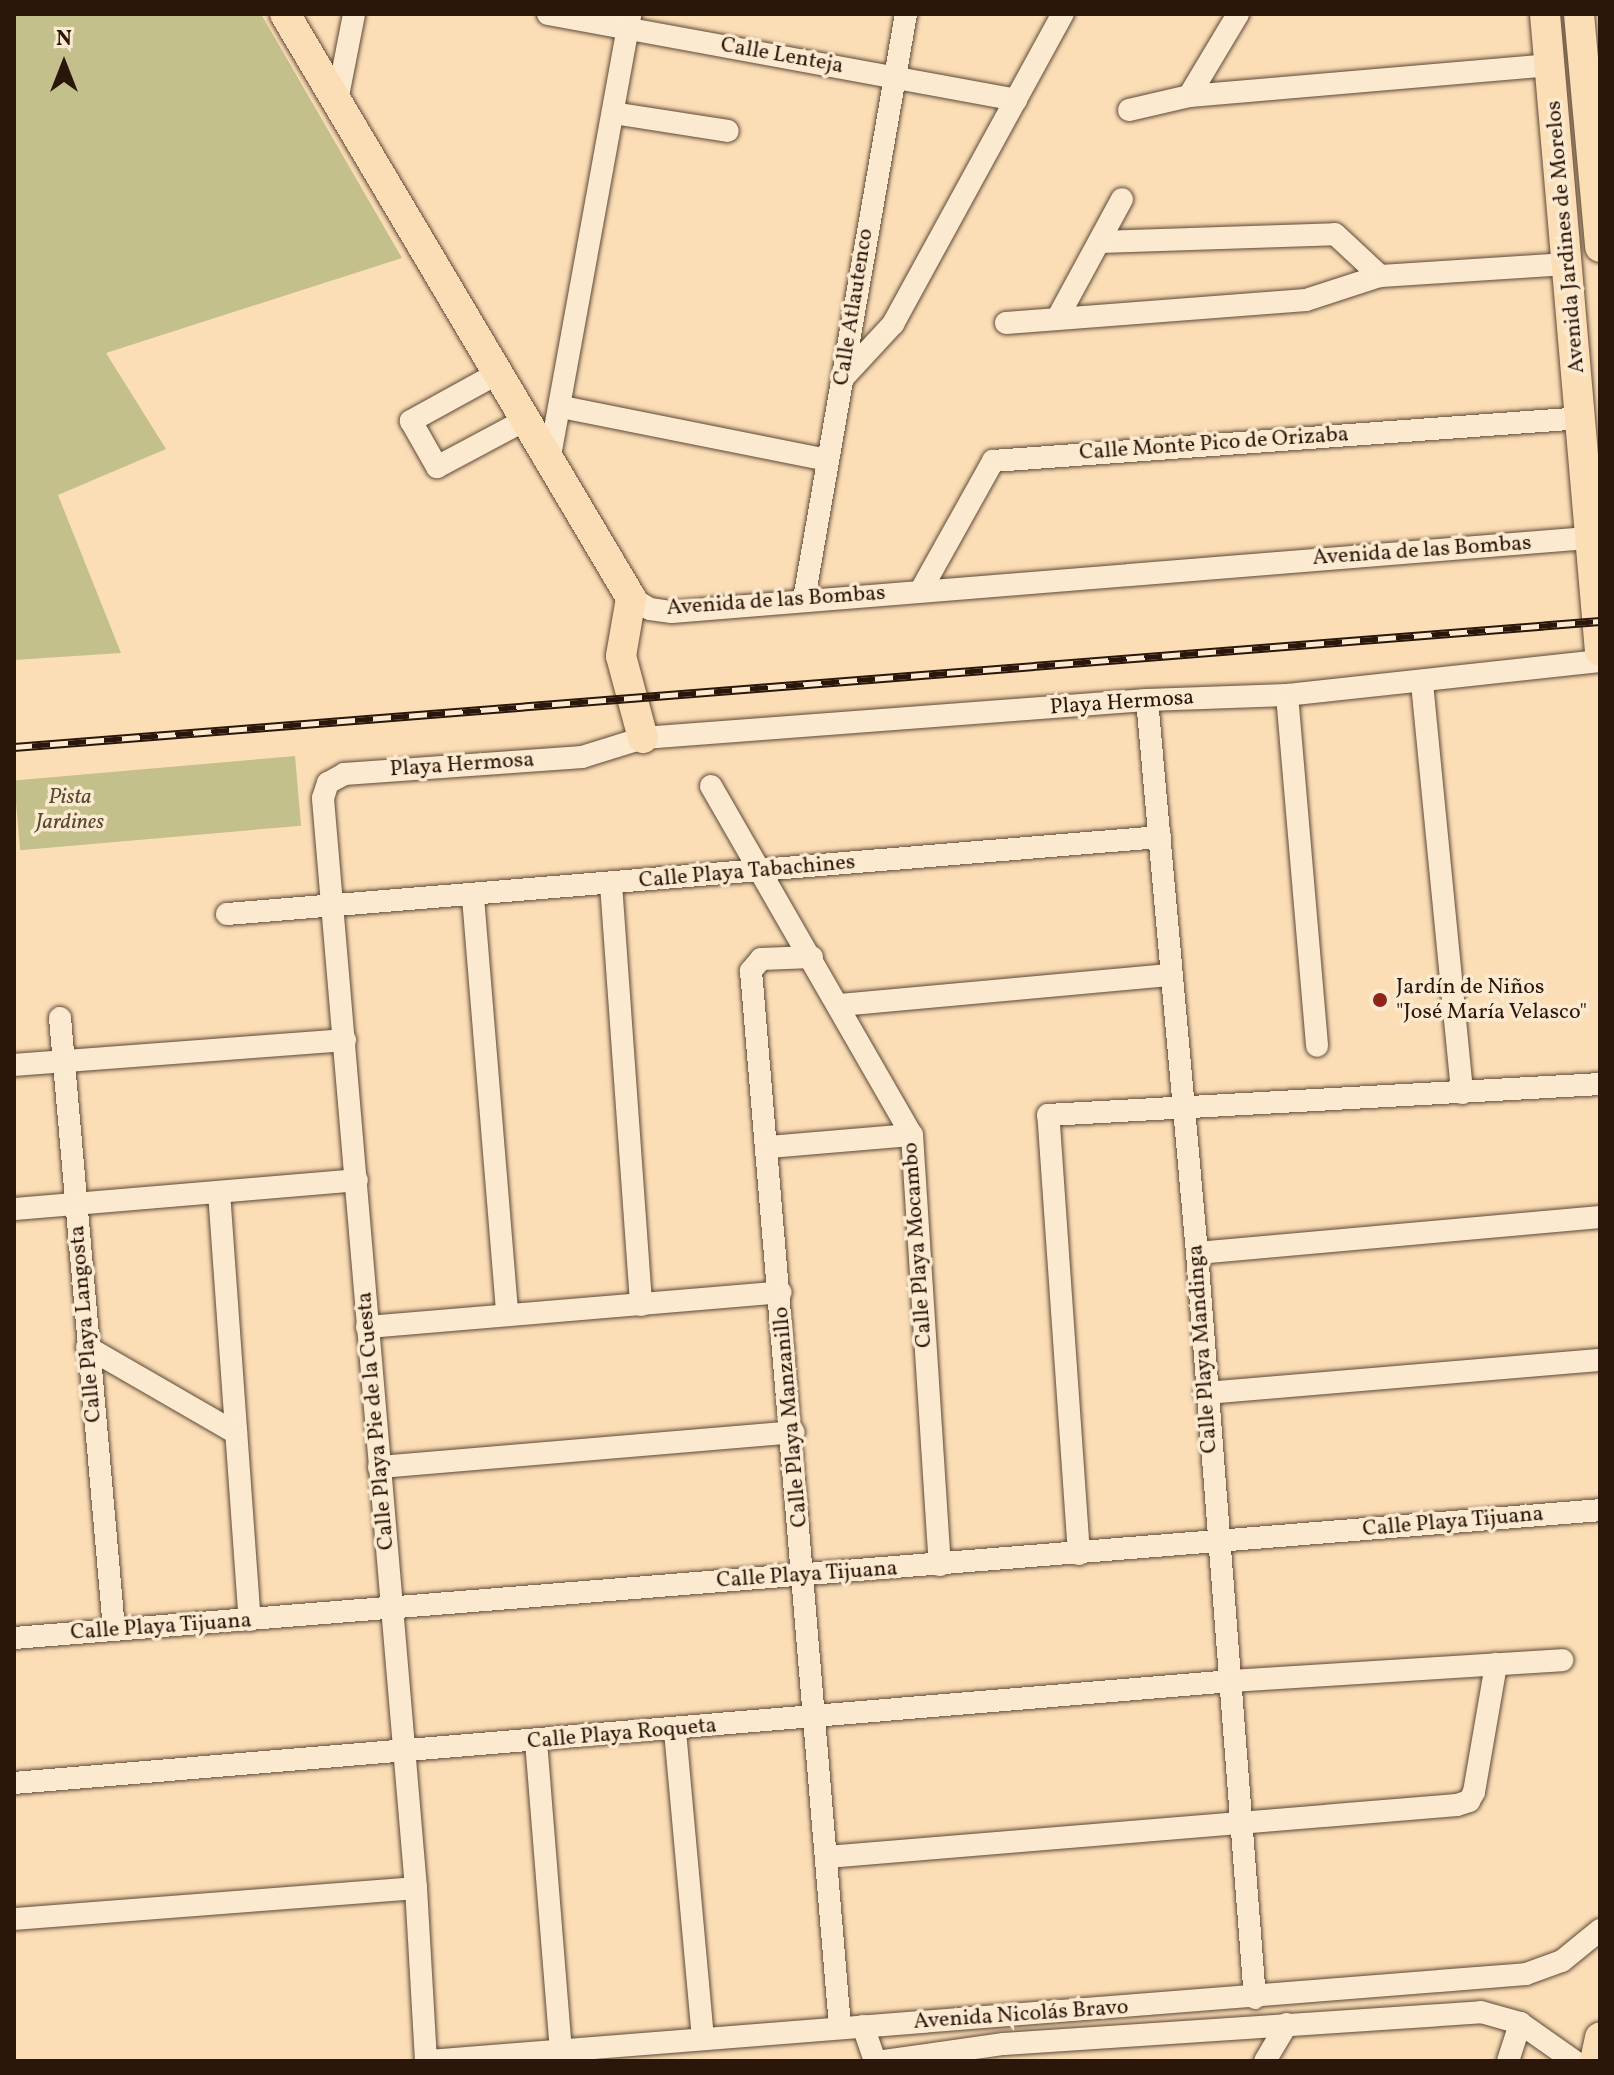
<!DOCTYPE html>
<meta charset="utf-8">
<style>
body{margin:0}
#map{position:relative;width:1614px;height:2075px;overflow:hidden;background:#fbdeb6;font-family:Vollkorn,serif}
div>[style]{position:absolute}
.green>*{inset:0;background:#c3c08b;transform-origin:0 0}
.roads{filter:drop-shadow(0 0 2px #5e4836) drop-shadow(0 0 2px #5e4836)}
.minor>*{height:22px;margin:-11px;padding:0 11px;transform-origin:11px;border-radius:11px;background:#fcead0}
.major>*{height:30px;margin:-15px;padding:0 15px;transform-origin:15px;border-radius:15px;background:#fbdeb6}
.rail>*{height:9px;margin-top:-4.5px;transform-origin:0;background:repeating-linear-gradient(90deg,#fcead0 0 18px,#2a160b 0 36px);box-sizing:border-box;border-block:2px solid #2a160b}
.dots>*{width:22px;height:22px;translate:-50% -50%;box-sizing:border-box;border:4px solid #fcead0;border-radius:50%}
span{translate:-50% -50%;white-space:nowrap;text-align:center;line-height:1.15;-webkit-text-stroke:7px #fcead0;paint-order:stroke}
.street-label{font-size:22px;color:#2a160b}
.park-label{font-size:22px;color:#584931;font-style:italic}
.poi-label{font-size:22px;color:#2a160b}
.left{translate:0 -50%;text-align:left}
.frame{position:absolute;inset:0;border:16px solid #2a160b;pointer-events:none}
.north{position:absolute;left:24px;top:24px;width:80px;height:80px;-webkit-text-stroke:6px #fcead0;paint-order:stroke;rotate:0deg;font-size:22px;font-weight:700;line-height:32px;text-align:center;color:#2a160b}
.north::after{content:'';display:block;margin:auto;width:28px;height:36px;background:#2a160b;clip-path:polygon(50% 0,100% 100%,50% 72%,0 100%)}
</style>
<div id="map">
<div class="green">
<i style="clip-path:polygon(14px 14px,261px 14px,402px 258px,106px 353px,166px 449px,58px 495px,121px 653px,14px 660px)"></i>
<i style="left:295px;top:756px;width:70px;height:282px;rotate:85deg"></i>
</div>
<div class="roads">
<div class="minor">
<i style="left:548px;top:14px;width:476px;rotate:10.4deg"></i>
<i style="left:1189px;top:96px;width:96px;rotate:-59.1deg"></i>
<i style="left:337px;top:101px;width:89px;rotate:-78.9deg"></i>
<i style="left:1129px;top:110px;width:62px;rotate:-13.1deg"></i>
<i style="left:1189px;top:96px;width:361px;rotate:-4.9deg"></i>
<i style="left:613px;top:113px;width:116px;rotate:8.9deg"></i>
<i style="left:1100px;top:242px;width:235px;rotate:-1.9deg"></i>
<i style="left:1335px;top:234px;width:62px;rotate:43deg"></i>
<i style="left:1058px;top:317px;width:134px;rotate:-61.5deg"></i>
<i style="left:1006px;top:323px;width:301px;rotate:-4.4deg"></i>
<i style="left:1306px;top:300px;width:78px;rotate:-18deg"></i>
<i style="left:1380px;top:276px;width:188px;rotate:-3.7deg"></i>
<i style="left:500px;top:372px;width:102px;rotate:151.2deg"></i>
<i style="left:411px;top:421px;width:53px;rotate:60.5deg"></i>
<i style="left:437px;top:467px;width:102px;rotate:-28.1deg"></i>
<i style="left:843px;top:378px;width:74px;rotate:-47.2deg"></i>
<i style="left:893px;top:324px;width:354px;rotate:-61.3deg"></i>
<i style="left:562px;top:407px;width:271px;rotate:11.3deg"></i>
<i style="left:550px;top:456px;width:449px;rotate:-79.7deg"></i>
<i style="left:921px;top:590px;width:148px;rotate:-60.8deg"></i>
<i style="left:993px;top:461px;width:592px;rotate:-4.17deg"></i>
<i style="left:631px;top:598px;width:22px;rotate:30deg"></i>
<i style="left:650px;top:609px;width:22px;rotate:8deg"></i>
<i style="left:672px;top:612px;width:931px;rotate:-4.62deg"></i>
<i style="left:804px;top:599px;width:594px;rotate:-80.11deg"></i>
<i style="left:1422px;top:683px;width:412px;rotate:84.4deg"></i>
<i style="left:1287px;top:695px;width:352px;rotate:85.1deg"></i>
<i style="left:1147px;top:700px;width:555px;rotate:84.83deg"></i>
<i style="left:1197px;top:1253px;width:747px;rotate:85.55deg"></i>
<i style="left:711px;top:786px;width:403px;rotate:60.1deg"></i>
<i style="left:912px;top:1135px;width:431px;rotate:86.3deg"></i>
<i style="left:611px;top:884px;width:422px;rotate:85.9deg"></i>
<i style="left:473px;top:897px;width:419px;rotate:85.3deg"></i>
<i style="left:227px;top:914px;width:936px;rotate:-4.72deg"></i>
<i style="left:812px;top:957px;width:51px;rotate:177.8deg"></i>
<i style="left:761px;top:959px;width:16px;rotate:130deg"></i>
<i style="left:751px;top:971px;width:1060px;rotate:85.18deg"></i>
<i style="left:840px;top:1005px;width:333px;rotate:-5.2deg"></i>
<i style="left:60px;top:1018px;width:613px;rotate:84.95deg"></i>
<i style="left:14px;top:1065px;width:332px;rotate:-4.3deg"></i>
<i style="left:768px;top:1147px;width:144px;rotate:-4.8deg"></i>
<i style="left:219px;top:1192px;width:429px;rotate:85.9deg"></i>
<i style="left:14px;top:1209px;width:344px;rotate:-4.8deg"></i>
<i style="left:1197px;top:1253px;width:405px;rotate:-5.1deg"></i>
<i style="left:367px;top:1327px;width:415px;rotate:-4.8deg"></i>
<i style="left:87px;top:1347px;width:172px;rotate:30deg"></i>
<i style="left:1205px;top:1393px;width:396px;rotate:-4.8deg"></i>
<i style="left:379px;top:1467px;width:416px;rotate:-4.8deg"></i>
<i style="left:1079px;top:1554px;width:440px;rotate:-94deg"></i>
<i style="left:1048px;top:1115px;width:553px;rotate:-3.21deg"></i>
<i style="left:14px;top:1638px;width:1591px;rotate:-4.61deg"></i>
<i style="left:675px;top:1731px;width:309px;rotate:84.8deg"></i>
<i style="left:536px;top:1741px;width:310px;rotate:85.4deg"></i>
<i style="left:14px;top:1783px;width:1220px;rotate:-4.79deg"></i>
<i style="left:1230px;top:1681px;width:333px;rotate:-3.6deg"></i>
<i style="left:827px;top:1857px;width:632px;rotate:-4.72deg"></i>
<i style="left:1457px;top:1805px;width:13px;rotate:-18deg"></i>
<i style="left:1469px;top:1801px;width:10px;rotate:-61deg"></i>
<i style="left:1474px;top:1792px;width:130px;rotate:-80.2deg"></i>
<i style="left:14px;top:1919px;width:403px;rotate:-4.4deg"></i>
<i style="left:863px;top:2026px;width:37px;rotate:71deg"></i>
<i style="left:426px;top:2061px;width:173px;rotate:-93.3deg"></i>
<i style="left:416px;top:1888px;width:1094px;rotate:-94.88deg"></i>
<i style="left:323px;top:798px;width:16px;rotate:-72deg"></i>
<i style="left:328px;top:783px;width:18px;rotate:-29deg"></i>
<i style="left:344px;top:774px;width:239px;rotate:-4.1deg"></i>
<i style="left:582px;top:757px;width:64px;rotate:-17.3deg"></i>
<i style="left:643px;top:738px;width:505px;rotate:-4.31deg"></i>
<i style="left:1147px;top:700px;width:140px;rotate:-2deg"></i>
<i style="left:1287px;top:695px;width:315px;rotate:-6.2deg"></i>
<i style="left:429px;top:2061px;width:1100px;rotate:-4.53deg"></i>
<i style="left:1526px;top:1974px;width:38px;rotate:-20deg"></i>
<i style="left:1562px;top:1961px;width:49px;rotate:-39.2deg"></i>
<i style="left:884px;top:2061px;width:121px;rotate:-8.1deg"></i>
<i style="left:1004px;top:2044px;width:478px;rotate:-3.8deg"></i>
<i style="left:1481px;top:2012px;width:41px;rotate:15.8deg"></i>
<i style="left:1520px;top:2023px;width:66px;rotate:35.1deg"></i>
<i style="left:1265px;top:2061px;width:43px;rotate:-59.3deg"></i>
<i style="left:1508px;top:2061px;width:40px;rotate:-72deg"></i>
</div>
<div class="major">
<i style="left:285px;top:14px;width:679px;rotate:59.35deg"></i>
<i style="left:631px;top:598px;width:59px;rotate:99.8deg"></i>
<i style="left:621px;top:656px;width:85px;rotate:75deg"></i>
<i style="left:1545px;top:14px;width:639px;rotate:85.07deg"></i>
<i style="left:1579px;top:14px;width:234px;rotate:84.8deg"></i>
<i style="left:1595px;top:2061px;width:24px;rotate:-78deg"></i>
</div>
</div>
<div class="rail">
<i style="left:14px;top:747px;width:1591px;rotate:-4.54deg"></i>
</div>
<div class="dots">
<i style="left:1380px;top:1000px;background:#8f2418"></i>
</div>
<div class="street-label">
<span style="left:782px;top:56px;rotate:10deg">Calle Lenteja</span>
<span style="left:1566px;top:237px;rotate:-95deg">Avenida Jardines de Morelos</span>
<span style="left:854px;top:307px;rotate:-81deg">Calle Atlautenco</span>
<span style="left:1214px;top:444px;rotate:-4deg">Calle Monte Pico de Orizaba</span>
<span style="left:1422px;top:551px;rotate:-4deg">Avenida de las Bombas</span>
<span style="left:776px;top:601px;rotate:-4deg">Avenida de las Bombas</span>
<span style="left:1122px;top:703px;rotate:-4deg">Playa Hermosa</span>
<span style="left:462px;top:765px;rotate:-4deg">Playa Hermosa</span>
<span style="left:747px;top:872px;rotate:-5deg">Calle Playa Tabachines</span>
<span style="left:918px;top:1245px;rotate:-94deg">Calle Playa Mocambo</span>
<span style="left:86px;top:1324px;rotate:-95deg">Calle Playa Langosta</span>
<span style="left:1203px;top:1349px;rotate:-94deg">Calle Playa Mandinga</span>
<span style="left:791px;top:1417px;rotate:-95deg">Calle Playa Manzanillo</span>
<span style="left:376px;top:1421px;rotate:-95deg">Calle Playa Pie de la Cuesta</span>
<span style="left:1453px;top:1522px;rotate:-5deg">Calle Playa Tijuana</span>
<span style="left:807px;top:1575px;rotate:-4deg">Calle Playa Tijuana</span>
<span style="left:161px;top:1627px;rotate:-4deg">Calle Playa Tijuana</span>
<span style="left:622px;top:1734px;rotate:-5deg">Calle Playa Roqueta</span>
<span style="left:1021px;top:2015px;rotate:-4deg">Avenida Nicolás Bravo</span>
</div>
<div class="park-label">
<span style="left:70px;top:810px">Pista<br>Jardines</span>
</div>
<div class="poi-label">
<span class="left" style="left:1396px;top:1000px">Jardín de Niños<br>"José María Velasco"</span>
</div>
<div class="frame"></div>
<div class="north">N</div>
</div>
